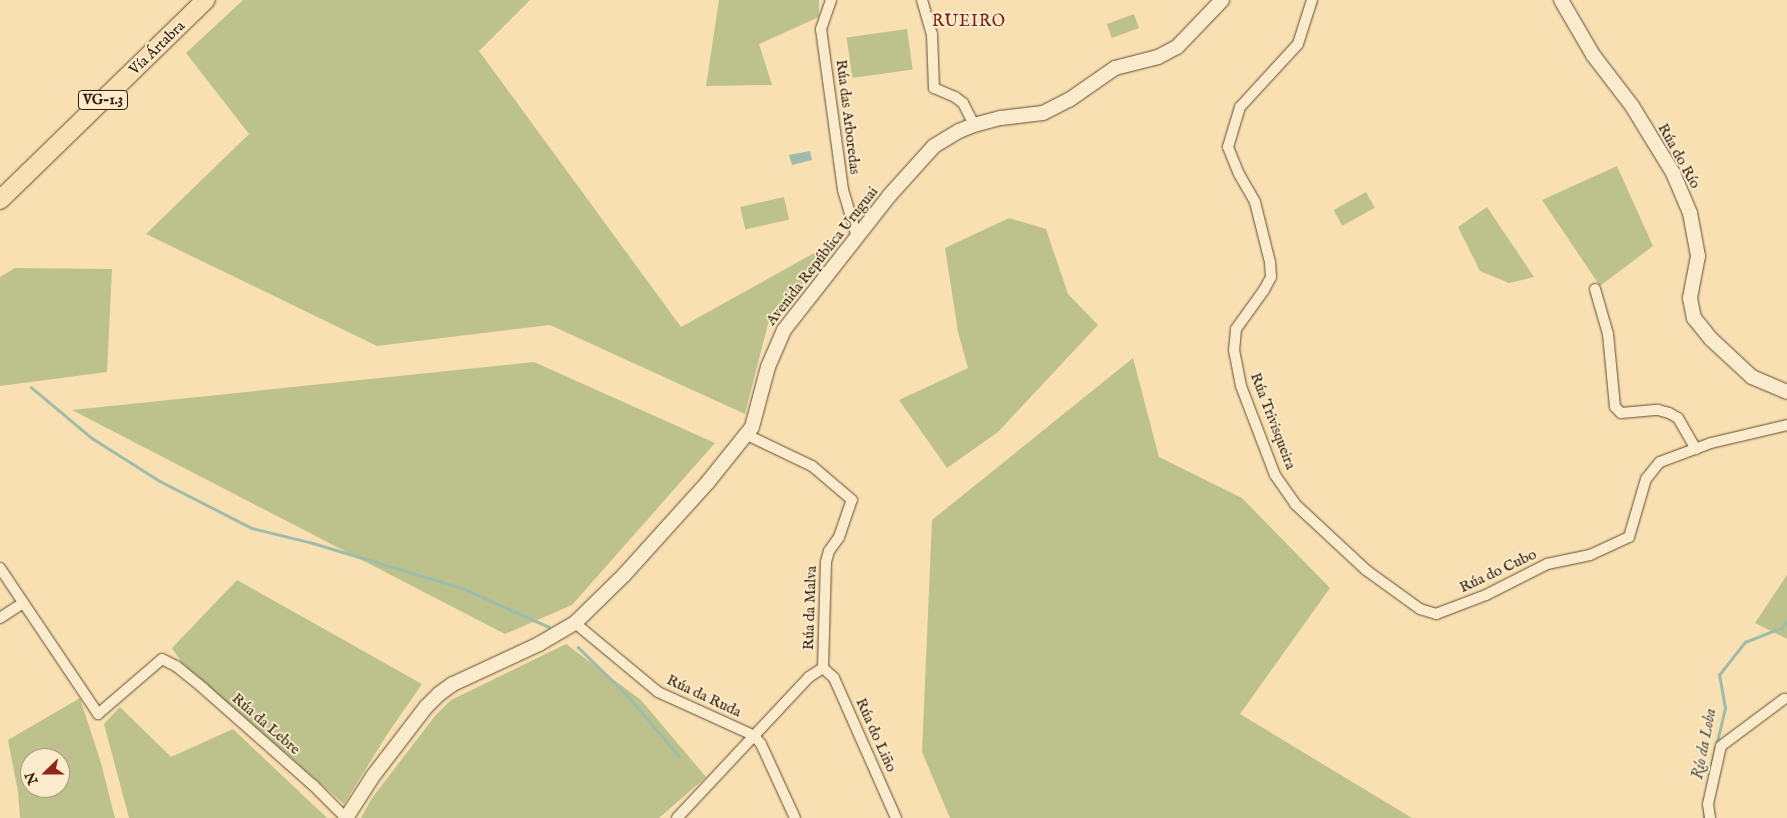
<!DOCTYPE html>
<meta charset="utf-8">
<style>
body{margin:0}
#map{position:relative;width:1787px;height:818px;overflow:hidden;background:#f8e0b2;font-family:"IM FELL English",serif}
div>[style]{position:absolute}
.green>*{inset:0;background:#bdc28d;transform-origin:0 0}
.water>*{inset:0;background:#9dbdaa}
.stream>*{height:2.5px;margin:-1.25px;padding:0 1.25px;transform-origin:1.25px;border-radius:1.25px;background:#9dbdaa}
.roads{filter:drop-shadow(0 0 1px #624c32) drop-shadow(0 0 1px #624c32)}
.street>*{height:10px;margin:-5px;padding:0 5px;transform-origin:5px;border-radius:5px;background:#faebcd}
.secondary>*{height:14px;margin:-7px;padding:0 7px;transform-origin:7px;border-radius:7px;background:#faebcd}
.highway>*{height:18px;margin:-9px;padding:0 9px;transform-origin:9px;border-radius:9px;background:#f8e0b2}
span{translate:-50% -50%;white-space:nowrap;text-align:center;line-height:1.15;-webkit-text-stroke:4px #faebcd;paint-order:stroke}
.shield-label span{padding:1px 4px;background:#faebcd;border:1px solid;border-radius:4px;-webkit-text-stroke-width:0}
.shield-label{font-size:14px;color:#301b07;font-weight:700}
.street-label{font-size:15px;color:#301b07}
.neighbourhood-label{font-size:16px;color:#7a1f14;letter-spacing:1px}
.water-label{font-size:16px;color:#565440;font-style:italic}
.north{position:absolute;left:20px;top:748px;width:50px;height:50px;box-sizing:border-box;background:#faebcd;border:1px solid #a9987e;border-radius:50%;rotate:248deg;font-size:14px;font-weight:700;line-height:20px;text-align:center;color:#301b07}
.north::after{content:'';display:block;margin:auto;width:18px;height:22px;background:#8f2418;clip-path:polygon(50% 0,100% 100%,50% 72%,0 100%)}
</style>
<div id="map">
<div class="green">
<i style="clip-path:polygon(243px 0,530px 0,479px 51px,681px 327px,843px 237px,768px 324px,745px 414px,550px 325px,377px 346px,146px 234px,249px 134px,186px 53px)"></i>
<i style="clip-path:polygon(719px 0,819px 0,819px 17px,759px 44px,772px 85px,706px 86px)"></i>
<i style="left:1134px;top:14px;width:15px;height:29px;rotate:70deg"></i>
<i style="left:907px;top:29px;width:41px;height:61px;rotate:82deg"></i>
<i style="clip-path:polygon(1617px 166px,1653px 246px,1600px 286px,1542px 200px)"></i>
<i style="left:1366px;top:192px;width:18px;height:37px;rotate:61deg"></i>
<i style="left:784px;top:197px;width:23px;height:45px;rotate:77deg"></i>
<i style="clip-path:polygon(1487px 207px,1534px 277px,1509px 283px,1480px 271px,1458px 227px)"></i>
<i style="clip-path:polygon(1009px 218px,1046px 229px,1068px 294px,1098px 325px,998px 432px,947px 468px,899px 400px,968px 368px,958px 332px,945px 248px)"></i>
<i style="clip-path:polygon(15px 268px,112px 269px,107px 372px,0 386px,0 277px)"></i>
<i style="clip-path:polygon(1133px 358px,1159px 457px,1242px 498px,1330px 588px,1240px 714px,1412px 818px,950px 818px,922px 752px,932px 520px)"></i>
<i style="clip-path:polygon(534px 362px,715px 443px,572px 605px,505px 634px,72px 410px)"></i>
<i style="clip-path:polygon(1787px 575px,1787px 639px,1755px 623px)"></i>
<i style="clip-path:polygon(237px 580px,422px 684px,388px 733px,344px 804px,182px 663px,172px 648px)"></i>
<i style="clip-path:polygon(566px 644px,641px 700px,706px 777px,659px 818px,361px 818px,372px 798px,435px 716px,451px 700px)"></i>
<i style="clip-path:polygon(evenodd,80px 698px,101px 763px,115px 818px,20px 818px,18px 792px,8px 740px,80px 698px,30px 758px,60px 758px,60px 788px,30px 788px,30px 758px)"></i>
<i style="clip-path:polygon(120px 707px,171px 757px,233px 729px,327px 818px,129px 818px,104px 724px)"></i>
</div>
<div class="water">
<i style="clip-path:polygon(810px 151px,812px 160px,792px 165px,789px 155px)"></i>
</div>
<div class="stream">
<i style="left:31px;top:387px;width:80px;rotate:39.9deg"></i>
<i style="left:92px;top:438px;width:80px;rotate:32.3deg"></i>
<i style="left:160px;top:481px;width:103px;rotate:27.1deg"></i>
<i style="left:252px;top:528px;width:63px;rotate:13.8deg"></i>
<i style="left:313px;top:543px;width:156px;rotate:16.8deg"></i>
<i style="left:462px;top:588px;width:95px;rotate:24.1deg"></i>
<i style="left:578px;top:647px;width:71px;rotate:44.4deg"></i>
<i style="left:629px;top:697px;width:77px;rotate:49.7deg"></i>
<i style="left:1710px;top:771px;width:65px;rotate:-76.6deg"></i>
<i style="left:1725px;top:708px;width:34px;rotate:-100deg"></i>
<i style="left:1719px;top:675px;width:42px;rotate:-51.8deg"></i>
<i style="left:1745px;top:642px;width:41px;rotate:-21.5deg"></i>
<i style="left:1783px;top:627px;width:7px;rotate:-56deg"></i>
<i style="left:1704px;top:818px;width:7px;rotate:-82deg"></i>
</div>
<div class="roads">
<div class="street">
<i style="left:831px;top:0;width:31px;rotate:109deg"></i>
<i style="left:821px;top:29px;width:162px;rotate:82.2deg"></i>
<i style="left:843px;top:190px;width:49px;rotate:73.4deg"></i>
<i style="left:922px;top:0;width:35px;rotate:74deg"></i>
<i style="left:932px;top:34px;width:54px;rotate:87.9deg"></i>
<i style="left:934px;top:88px;width:23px;rotate:23deg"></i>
<i style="left:955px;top:97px;width:10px;rotate:37deg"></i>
<i style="left:963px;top:103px;width:25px;rotate:63deg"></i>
<i style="left:1312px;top:0;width:46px;rotate:107.7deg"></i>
<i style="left:1298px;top:44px;width:86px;rotate:132.6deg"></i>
<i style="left:1240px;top:107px;width:42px;rotate:106.7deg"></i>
<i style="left:1228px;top:147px;width:29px;rotate:68deg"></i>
<i style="left:1239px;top:174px;width:32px;rotate:60deg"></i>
<i style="left:1255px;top:202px;width:62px;rotate:76deg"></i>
<i style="left:1270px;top:262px;width:15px;rotate:86deg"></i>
<i style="left:1271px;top:277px;width:15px;rotate:118deg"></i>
<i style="left:1264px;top:290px;width:48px;rotate:125.7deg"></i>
<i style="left:1236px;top:329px;width:21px;rotate:95deg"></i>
<i style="left:1234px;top:350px;width:37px;rotate:79deg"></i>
<i style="left:1241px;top:386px;width:95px;rotate:69.1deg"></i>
<i style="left:1275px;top:475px;width:35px;rotate:55deg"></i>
<i style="left:1295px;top:504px;width:97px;rotate:42.9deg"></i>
<i style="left:1366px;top:570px;width:67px;rotate:35.8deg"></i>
<i style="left:1420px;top:609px;width:17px;rotate:17deg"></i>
<i style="left:1436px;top:614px;width:53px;rotate:-20.8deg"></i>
<i style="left:1486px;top:595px;width:68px;rotate:-26.9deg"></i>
<i style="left:1547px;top:564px;width:44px;rotate:-11.8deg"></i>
<i style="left:1590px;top:555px;width:43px;rotate:-24.8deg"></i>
<i style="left:1629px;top:537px;width:60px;rotate:-73.7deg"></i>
<i style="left:1646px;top:479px;width:22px;rotate:-51deg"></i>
<i style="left:1660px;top:462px;width:54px;rotate:-20.4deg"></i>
<i style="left:1711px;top:443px;width:78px;rotate:-13.3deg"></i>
<i style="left:1595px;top:289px;width:47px;rotate:73.9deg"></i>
<i style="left:1608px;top:334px;width:73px;rotate:84.5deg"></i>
<i style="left:1615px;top:407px;width:8px;rotate:45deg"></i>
<i style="left:1621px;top:413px;width:37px;rotate:-5deg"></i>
<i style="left:1658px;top:410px;width:11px;rotate:15deg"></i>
<i style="left:1669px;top:413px;width:10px;rotate:29deg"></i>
<i style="left:1678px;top:418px;width:36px;rotate:60deg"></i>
<i style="left:0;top:568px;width:176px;rotate:56.1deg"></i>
<i style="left:98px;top:714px;width:84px;rotate:-40.7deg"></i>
<i style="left:162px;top:659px;width:16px;rotate:27deg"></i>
<i style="left:176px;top:666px;width:36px;rotate:39deg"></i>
<i style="left:204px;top:689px;width:145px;rotate:41.4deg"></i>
<i style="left:313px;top:785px;width:47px;rotate:45deg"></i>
<i style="left:0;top:618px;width:27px;rotate:-33deg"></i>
<i style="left:575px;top:623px;width:108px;rotate:39.7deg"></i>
<i style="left:658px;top:692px;width:104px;rotate:24.4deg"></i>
<i style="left:753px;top:735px;width:12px;rotate:48deg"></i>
<i style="left:761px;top:744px;width:81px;rotate:65.3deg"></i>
<i style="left:823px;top:668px;width:15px;rotate:42deg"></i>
<i style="left:834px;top:678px;width:153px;rotate:66.1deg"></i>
<i style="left:677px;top:818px;width:193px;rotate:-46.9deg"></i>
<i style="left:809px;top:677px;width:17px;rotate:-33deg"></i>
<i style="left:823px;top:668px;width:106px;rotate:-88.4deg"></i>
<i style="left:826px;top:562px;width:11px;rotate:-75deg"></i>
<i style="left:829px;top:551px;width:17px;rotate:-54deg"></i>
<i style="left:839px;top:537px;width:39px;rotate:-71deg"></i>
<i style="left:852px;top:500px;width:52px;rotate:-139.6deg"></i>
<i style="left:812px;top:466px;width:72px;rotate:-154.5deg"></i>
<i style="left:1710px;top:818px;width:14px;rotate:-98deg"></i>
<i style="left:1708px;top:804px;width:59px;rotate:-77.4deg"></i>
<i style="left:1721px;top:746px;width:79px;rotate:-36.7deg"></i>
</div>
<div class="secondary">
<i style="left:1561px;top:0;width:64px;rotate:59.8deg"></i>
<i style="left:1593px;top:55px;width:64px;rotate:52.6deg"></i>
<i style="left:1632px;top:106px;width:79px;rotate:58.5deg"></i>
<i style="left:1673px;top:173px;width:43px;rotate:67deg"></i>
<i style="left:1690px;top:213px;width:44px;rotate:79.5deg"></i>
<i style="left:1698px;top:256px;width:43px;rotate:100.8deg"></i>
<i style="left:1690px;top:298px;width:20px;rotate:79deg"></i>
<i style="left:1694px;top:318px;width:27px;rotate:51deg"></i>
<i style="left:1711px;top:339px;width:56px;rotate:42.8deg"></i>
<i style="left:1752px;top:377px;width:38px;rotate:23deg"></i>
<i style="left:346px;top:818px;width:50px;rotate:-57.3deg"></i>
<i style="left:373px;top:776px;width:87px;rotate:-52.5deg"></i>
<i style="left:426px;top:707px;width:18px;rotate:-45deg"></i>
<i style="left:439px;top:694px;width:17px;rotate:-36deg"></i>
<i style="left:453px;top:684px;width:95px;rotate:-24.9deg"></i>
<i style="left:539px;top:644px;width:42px;rotate:-30.3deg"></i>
<i style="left:575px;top:623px;width:69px;rotate:-44.4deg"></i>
<i style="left:624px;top:575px;width:125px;rotate:-47.9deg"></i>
<i style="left:708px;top:482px;width:70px;rotate:-51.3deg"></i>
<i style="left:752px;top:427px;width:62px;rotate:-75.1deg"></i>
<i style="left:768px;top:367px;width:40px;rotate:-66.6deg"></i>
<i style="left:784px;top:330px;width:170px;rotate:-51.9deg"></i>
<i style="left:889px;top:196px;width:67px;rotate:-48deg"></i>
<i style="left:934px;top:146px;width:29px;rotate:-31deg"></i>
<i style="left:959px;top:131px;width:16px;rotate:-22deg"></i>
<i style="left:974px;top:125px;width:28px;rotate:-15deg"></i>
<i style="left:1001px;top:118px;width:42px;rotate:-6.8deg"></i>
<i style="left:1043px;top:113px;width:29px;rotate:-27deg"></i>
<i style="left:1069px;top:100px;width:56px;rotate:-34.8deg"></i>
<i style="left:1115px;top:68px;width:44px;rotate:-14.3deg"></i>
<i style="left:1158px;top:57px;width:21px;rotate:-28deg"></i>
<i style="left:1177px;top:47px;width:65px;rotate:-46.2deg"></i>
</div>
<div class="highway">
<i style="left:0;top:200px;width:287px;rotate:-44.2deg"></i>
</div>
</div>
<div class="shield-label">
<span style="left:103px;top:100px">VG-1.3</span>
</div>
<div class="street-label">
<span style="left:157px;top:48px;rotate:-44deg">Vía Ártabra</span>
<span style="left:848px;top:117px;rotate:83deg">Rúa das Arboredas</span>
<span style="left:1679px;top:156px;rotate:61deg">Rúa do Río</span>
<span style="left:822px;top:256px;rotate:-52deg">Avenida República Uruguai</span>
<span style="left:1273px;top:421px;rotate:69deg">Rúa Trivisqueira</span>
<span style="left:1498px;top:571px;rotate:-25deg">Rúa do Cubo</span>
<span style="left:810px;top:608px;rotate:-88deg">Rúa da Malva</span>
<span style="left:704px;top:696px;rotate:25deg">Rúa da Ruda</span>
<span style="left:266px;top:724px;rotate:41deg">Rúa da Lebre</span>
<span style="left:876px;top:735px;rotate:66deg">Rúa do Liño</span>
</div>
<div class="neighbourhood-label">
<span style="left:969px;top:22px">RUEIRO</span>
</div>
<div class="water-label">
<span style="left:1705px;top:744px;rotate:-79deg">Río da Loba</span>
</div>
<div class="north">N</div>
</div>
